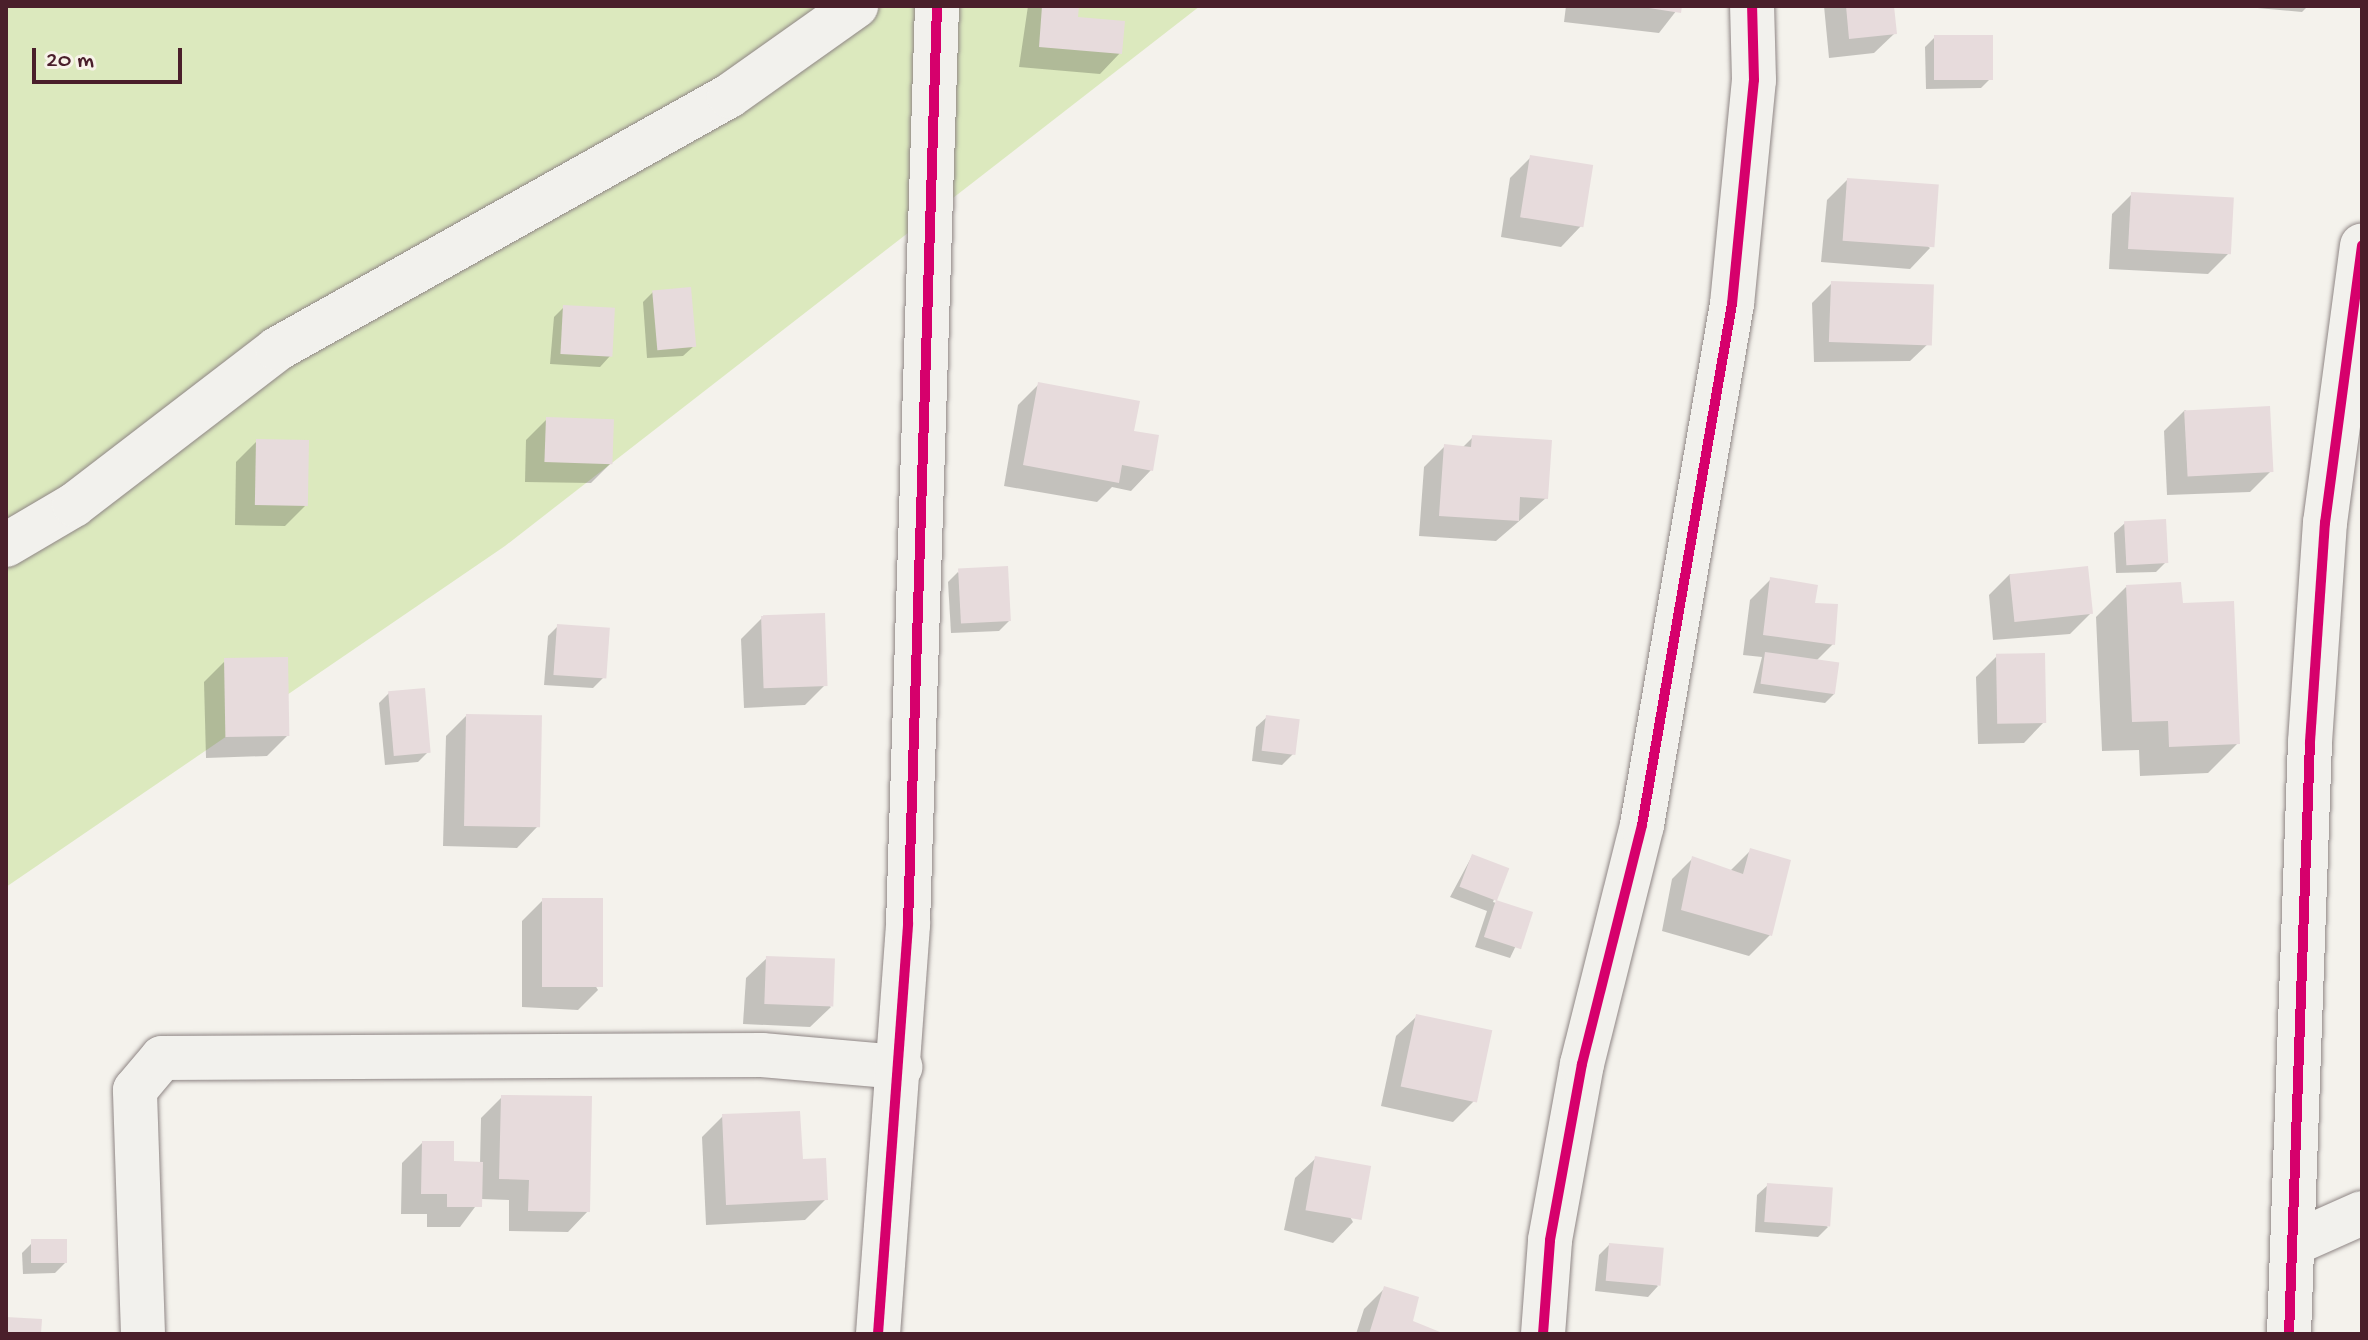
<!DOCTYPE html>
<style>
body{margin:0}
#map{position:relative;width:2368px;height:1340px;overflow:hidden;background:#f4f2ec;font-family:"Gochi Hand",sans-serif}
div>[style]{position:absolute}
.green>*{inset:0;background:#dce9be}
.shadow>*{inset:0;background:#0003}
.building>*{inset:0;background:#e7dbdc;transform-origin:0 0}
.roads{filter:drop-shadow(0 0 2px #8f8685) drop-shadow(0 0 2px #8f8685)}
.minor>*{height:44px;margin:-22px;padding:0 22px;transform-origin:22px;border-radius:22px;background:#f2f1ed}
.cycleway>*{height:10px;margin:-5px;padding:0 5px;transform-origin:5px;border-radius:5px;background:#d6006c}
span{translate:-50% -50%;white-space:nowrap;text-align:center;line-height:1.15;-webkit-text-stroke:6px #f7f3e8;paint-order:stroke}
.frame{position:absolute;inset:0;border:8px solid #4a1f2b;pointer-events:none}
.scale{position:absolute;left:32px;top:48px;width:150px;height:36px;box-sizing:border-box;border:4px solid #4a1f2b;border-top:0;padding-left:10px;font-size:24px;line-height:28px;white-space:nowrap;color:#4a1f2b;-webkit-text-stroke:6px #f7f3e8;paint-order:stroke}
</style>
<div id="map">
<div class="green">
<i style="clip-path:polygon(6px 6px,1200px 6px,505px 546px,6px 887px)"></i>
</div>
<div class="shadow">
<i style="clip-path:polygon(1028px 6px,1077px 6px,1076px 19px,1120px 53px,1100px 74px,1019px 67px)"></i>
<i style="clip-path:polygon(1566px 6px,1680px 6px,1659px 33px,1564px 22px)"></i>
<i style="clip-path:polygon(1824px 6px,1892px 6px,1895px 33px,1874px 53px,1829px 58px)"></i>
<i style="clip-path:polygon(2235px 6px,2308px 6px,2302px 12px)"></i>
<i style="clip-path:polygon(1935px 37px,1991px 78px,1981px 88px,1926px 89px,1925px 47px)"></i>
<i style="clip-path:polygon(1531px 157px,1581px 226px,1561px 247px,1501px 237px,1510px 178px)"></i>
<i style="clip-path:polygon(1847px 180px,1930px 248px,1910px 269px,1821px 262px,1827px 200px)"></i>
<i style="clip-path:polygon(2132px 194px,2229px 253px,2208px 274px,2109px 269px,2112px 214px)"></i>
<i style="clip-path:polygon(1832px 283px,1931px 341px,1910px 361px,1814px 362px,1812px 303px)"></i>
<i style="clip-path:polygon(653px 292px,694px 346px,683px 356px,647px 358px,643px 302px)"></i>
<i style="clip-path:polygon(564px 307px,610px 356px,600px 367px,550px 364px,554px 317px)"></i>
<i style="clip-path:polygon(1039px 384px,1132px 433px,1151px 470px,1131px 491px,1112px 487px,1097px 502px,1004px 486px,1018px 405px)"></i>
<i style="clip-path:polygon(2185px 410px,2271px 471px,2250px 492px,2167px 495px,2164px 431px)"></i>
<i style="clip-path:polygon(547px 419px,611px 463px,591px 483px,525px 482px,526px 440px)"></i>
<i style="clip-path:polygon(1473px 437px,1546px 498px,1496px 541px,1419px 536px,1424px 467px,1445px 446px,1462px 448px)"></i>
<i style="clip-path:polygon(257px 441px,306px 505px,285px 526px,235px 525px,236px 462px)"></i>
<i style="clip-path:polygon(2125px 523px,2166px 562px,2156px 572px,2116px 573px,2114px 533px)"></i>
<i style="clip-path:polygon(958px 572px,1009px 621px,999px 631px,951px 633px,948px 582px)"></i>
<i style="clip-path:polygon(2010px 574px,2091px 613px,2070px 634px,1993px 640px,1989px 595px)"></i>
<i style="clip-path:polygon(1771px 579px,1813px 605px,1833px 644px,1816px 661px,1835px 693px,1825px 703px,1753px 693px,1762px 657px,1743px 655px,1750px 600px)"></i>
<i style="clip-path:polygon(2126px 587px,2181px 605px,2238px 743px,2208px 773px,2140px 776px,2139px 750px,2102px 751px,2096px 617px)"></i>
<i style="clip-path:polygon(762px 618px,825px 685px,805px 705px,744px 708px,741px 639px)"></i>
<i style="clip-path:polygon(558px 626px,603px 678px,593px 688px,544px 685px,548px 636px)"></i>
<i style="clip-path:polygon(1997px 656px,2044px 722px,2024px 743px,1978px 744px,1976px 677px)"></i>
<i style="clip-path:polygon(225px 661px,288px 735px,267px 756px,206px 758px,204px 682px)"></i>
<i style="clip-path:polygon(389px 693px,428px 752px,418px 762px,385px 765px,379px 703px)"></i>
<i style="clip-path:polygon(466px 716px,537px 827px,517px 848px,443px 846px,446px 736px)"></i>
<i style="clip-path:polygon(1267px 717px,1293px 754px,1282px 765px,1252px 761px,1256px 727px)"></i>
<i style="clip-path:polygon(1751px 850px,1770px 935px,1749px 956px,1662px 931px,1672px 879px,1693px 858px,1730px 871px)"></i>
<i style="clip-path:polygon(1472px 856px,1506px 869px,1493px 902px,1531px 914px,1510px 958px,1475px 947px,1487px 911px,1450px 897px)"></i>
<i style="clip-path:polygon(543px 900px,598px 990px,578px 1010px,522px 1007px,522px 921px)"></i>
<i style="clip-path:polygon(767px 958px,831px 1007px,810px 1027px,743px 1024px,746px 978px)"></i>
<i style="clip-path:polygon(1417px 1016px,1474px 1101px,1453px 1122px,1381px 1106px,1396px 1036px)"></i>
<i style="clip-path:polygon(502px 1097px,588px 1211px,568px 1232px,509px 1231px,509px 1200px,481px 1199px,460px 1227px,427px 1227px,427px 1214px,401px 1214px,402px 1163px,422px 1143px,452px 1163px,480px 1164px,481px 1118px)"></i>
<i style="clip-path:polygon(723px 1116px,801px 1161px,826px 1199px,805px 1220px,706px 1225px,702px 1137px)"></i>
<i style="clip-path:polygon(1316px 1158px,1353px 1222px,1333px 1243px,1284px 1230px,1295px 1178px)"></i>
<i style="clip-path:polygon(1768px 1185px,1828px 1227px,1818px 1237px,1755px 1232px,1757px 1195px)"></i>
<i style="clip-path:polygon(32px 1243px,65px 1263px,55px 1273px,23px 1274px,22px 1253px)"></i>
<i style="clip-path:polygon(1609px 1245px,1658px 1286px,1648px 1297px,1595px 1291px,1599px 1255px)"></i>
<i style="clip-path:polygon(1384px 1289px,1410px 1322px,1443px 1334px,1356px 1334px,1364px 1309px)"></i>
</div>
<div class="building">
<i style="clip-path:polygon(1042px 6px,1079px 6px,1078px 17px,1125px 21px,1122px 54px,1039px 47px)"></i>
<i style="clip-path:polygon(1636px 6px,1682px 6px,1681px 13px)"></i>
<i style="clip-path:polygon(1846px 6px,1894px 6px,1897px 34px,1849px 39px)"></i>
<i style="left:1934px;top:35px;width:59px;height:45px"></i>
<i style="left:1530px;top:155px;width:64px;height:63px;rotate:9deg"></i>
<i style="left:1847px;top:178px;width:92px;height:63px;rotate:4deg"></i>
<i style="left:2131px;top:192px;width:103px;height:57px;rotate:3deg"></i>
<i style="left:1831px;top:281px;width:103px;height:61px;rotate:2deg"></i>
<i style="left:691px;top:287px;width:60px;height:39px;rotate:85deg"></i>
<i style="left:563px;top:305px;width:52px;height:49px;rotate:3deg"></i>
<i style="clip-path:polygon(1038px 382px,1140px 401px,1134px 431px,1159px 435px,1153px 471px,1122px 465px,1119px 483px,1023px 465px)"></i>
<i style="left:2270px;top:406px;width:66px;height:86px;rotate:87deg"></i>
<i style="left:546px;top:417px;width:68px;height:45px;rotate:2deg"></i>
<i style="clip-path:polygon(1472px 435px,1552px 440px,1548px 499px,1520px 497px,1519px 521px,1439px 516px,1444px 444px,1471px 447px)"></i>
<i style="left:256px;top:439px;width:53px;height:66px;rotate:1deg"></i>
<i style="left:2166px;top:519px;width:44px;height:42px;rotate:87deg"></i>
<i style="left:1008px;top:566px;width:55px;height:50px;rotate:87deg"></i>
<i style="left:2088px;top:566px;width:48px;height:79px;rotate:84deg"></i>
<i style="clip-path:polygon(1770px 577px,1818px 585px,1815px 603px,1838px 604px,1835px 645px,1763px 635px)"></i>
<i style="clip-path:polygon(2181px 582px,2183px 603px,2234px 601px,2240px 744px,2169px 747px,2168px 721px,2132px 722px,2126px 585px)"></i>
<i style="left:825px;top:613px;width:73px;height:64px;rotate:88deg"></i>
<i style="left:557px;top:624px;width:53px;height:51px;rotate:4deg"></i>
<i style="left:1765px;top:652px;width:75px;height:32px;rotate:8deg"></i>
<i style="left:2045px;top:653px;width:70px;height:49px;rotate:89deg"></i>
<i style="left:288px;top:657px;width:79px;height:64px;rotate:89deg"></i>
<i style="left:425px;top:688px;width:65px;height:37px;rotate:85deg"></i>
<i style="left:466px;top:714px;width:76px;height:112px;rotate:1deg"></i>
<i style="left:1266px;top:715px;width:34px;height:36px;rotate:7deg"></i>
<i style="clip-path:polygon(1750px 848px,1791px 860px,1772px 936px,1681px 910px,1692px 856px,1743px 874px)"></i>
<i style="left:1472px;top:854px;width:40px;height:35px;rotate:21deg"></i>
<i style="left:542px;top:898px;width:61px;height:89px"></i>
<i style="left:1496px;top:900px;width:39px;height:39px;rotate:18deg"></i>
<i style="left:766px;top:956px;width:69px;height:48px;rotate:2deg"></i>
<i style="left:1416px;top:1014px;width:78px;height:74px;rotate:12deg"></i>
<i style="clip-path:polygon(501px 1095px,592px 1096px,590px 1212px,528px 1211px,529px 1180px,499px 1179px)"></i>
<i style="clip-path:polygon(800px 1111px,803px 1159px,826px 1158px,828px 1200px,726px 1205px,722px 1114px)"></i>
<i style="clip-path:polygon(422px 1141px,454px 1141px,454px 1161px,483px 1162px,482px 1207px,447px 1207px,447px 1194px,421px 1194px)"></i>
<i style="left:1315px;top:1156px;width:57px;height:55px;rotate:10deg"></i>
<i style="left:1767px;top:1183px;width:66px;height:39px;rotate:4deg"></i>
<i style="left:67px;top:1239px;width:24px;height:36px;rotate:90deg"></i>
<i style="left:1609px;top:1243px;width:55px;height:38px;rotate:5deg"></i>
<i style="clip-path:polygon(1384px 1286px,1419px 1297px,1413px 1321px,1445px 1334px,1369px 1334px)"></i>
<i style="clip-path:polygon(6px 1317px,42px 1319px,41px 1334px,6px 1334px)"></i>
</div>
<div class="roads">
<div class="minor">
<i style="left:6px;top:545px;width:79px;rotate:-30.5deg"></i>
<i style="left:74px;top:505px;width:256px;rotate:-37.5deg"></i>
<i style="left:277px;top:349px;width:518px;rotate:-29.24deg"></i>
<i style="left:729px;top:96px;width:156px;rotate:-35.3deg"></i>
<i style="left:2297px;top:1242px;width:71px;rotate:-24deg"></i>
<i style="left:143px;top:1334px;width:244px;rotate:-91.9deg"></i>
<i style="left:135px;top:1090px;width:42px;rotate:-49.8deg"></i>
<i style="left:162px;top:1058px;width:600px;rotate:-0.29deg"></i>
<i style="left:762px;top:1055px;width:139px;rotate:5deg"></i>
<i style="left:878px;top:1334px;width:411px;rotate:-85.8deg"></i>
<i style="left:908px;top:924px;width:918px;rotate:-88.19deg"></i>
<i style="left:1543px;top:1334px;width:94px;rotate:-85.7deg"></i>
<i style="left:1550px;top:1240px;width:179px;rotate:-79.7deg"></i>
<i style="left:1582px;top:1064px;width:246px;rotate:-75.9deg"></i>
<i style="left:1642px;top:825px;width:529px;rotate:-80.2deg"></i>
<i style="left:1732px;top:304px;width:225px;rotate:-84.4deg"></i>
<i style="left:1754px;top:80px;width:74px;rotate:-91.5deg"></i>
<i style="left:2289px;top:1334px;width:592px;rotate:-87.97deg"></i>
<i style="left:2310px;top:742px;width:220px;rotate:-86.1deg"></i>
<i style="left:2325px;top:523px;width:280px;rotate:-82.4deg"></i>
</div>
</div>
<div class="cycleway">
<i style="left:878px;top:1334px;width:411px;rotate:-85.8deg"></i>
<i style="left:908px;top:924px;width:918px;rotate:-88.19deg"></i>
<i style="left:1543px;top:1334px;width:94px;rotate:-85.7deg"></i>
<i style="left:1550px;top:1240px;width:179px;rotate:-79.7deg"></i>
<i style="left:1582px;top:1064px;width:246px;rotate:-75.9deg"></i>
<i style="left:1642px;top:825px;width:529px;rotate:-80.2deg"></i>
<i style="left:1732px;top:304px;width:225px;rotate:-84.4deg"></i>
<i style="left:1754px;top:80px;width:74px;rotate:-91.5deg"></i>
<i style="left:2289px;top:1334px;width:592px;rotate:-87.97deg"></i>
<i style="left:2310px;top:742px;width:220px;rotate:-86.1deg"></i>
<i style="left:2325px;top:523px;width:280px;rotate:-82.4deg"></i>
</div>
<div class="frame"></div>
<div class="scale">20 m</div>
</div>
